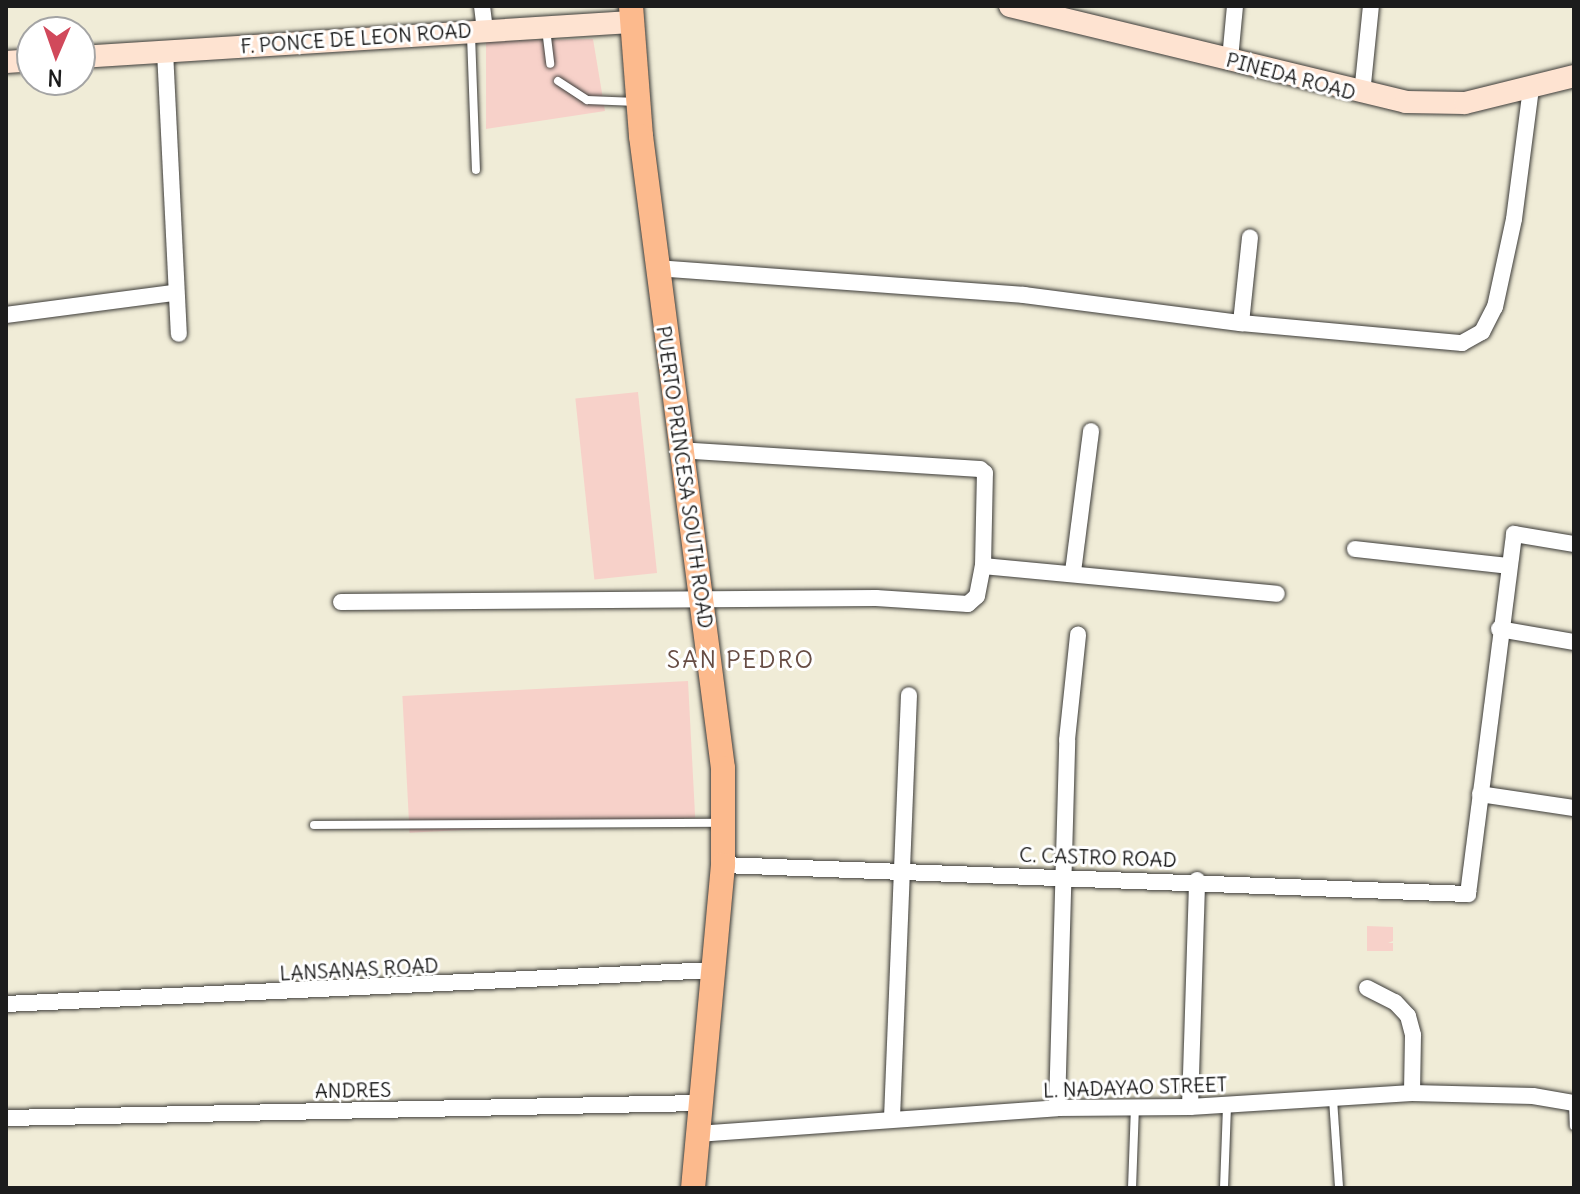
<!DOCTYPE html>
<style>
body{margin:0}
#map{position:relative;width:1580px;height:1194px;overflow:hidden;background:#f0ecd7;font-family:Delius,sans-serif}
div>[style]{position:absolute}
.built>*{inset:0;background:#f7d1c9;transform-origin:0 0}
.roads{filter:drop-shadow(0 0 2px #3c3b38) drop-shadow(0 0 2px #3c3b38)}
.lane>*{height:8px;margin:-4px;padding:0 4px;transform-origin:4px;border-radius:4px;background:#fff}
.street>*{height:16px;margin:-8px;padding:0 8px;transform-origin:8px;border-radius:8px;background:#fff}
.secondary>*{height:22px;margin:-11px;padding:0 11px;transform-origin:11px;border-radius:11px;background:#fee3d1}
.primary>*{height:24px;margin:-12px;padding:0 12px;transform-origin:12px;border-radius:12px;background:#fcba8d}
span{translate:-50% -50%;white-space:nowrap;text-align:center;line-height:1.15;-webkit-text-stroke:6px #fff;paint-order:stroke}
.street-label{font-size:20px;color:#1c1c1c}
.quarter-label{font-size:24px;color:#674d44;letter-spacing:2px}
.frame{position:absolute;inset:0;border:8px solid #1c1c1c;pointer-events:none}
.north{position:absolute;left:16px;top:16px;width:80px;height:80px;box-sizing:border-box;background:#fff;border:2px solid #a4a4a4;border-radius:50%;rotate:182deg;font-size:22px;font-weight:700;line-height:32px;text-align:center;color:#1c1c1c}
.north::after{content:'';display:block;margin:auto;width:28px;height:36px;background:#d1495b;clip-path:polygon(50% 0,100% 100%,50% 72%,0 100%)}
</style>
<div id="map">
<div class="built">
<i style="clip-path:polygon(593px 39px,605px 111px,486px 129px,486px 41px)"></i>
<i style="left:638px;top:392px;width:182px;height:63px;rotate:84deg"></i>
<i style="left:688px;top:681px;width:137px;height:286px;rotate:87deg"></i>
<i style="clip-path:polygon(1367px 926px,1393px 927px,1393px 941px,1388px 943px,1393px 943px,1393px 951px,1367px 951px)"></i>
</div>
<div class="roads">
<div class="lane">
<i style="left:546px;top:29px;width:35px;rotate:83deg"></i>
<i style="left:471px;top:35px;width:135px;rotate:87.9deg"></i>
<i style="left:558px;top:81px;width:35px;rotate:33deg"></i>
<i style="left:587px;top:100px;width:50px;rotate:2.3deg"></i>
<i style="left:314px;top:825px;width:407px;rotate:-0.3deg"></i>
<i style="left:1333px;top:1099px;width:89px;rotate:86.1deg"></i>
<i style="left:1573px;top:1103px;width:23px;rotate:88deg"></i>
<i style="left:1132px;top:1188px;width:81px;rotate:-87.9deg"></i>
<i style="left:1224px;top:1188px;width:83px;rotate:-87.9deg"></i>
</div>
<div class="street">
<i style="left:482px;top:6px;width:24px;rotate:83deg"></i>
<i style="left:165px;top:51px;width:283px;rotate:87.2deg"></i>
<i style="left:1230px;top:59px;width:53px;rotate:-84.6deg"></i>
<i style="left:1362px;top:94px;width:88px;rotate:-84.2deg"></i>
<i style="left:657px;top:268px;width:368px;rotate:4.2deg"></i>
<i style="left:1024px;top:295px;width:219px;rotate:7.4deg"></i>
<i style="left:1241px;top:323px;width:222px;rotate:5.2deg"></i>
<i style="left:1462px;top:343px;width:23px;rotate:-29deg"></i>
<i style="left:1482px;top:332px;width:28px;rotate:-63deg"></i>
<i style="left:1495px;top:307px;width:90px;rotate:-77.8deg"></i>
<i style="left:1514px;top:219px;width:132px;rotate:-82.6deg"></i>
<i style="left:6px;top:315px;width:168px;rotate:-7.5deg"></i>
<i style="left:1241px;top:323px;width:86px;rotate:-84deg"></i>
<i style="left:1355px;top:549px;width:155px;rotate:6.3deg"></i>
<i style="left:983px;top:566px;width:295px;rotate:5.4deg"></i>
<i style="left:1073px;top:572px;width:142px;rotate:-82.7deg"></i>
<i style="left:341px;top:602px;width:535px;rotate:-0.43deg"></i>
<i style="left:876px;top:598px;width:92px;rotate:3.7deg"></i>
<i style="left:968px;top:604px;width:12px;rotate:-42deg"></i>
<i style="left:977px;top:596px;width:31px;rotate:-79deg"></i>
<i style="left:983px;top:566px;width:93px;rotate:-88.8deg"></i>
<i style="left:985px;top:473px;width:6px;rotate:-141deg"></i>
<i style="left:980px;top:469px;width:299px;rotate:-176.4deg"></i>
<i style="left:1499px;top:629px;width:76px;rotate:9.8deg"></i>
<i style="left:1480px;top:794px;width:95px;rotate:8.5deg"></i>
<i style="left:723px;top:865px;width:746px;rotate:2.23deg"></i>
<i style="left:1468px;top:894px;width:363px;rotate:-82.7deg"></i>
<i style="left:1514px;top:534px;width:61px;rotate:9.5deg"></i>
<i style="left:1367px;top:988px;width:31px;rotate:27deg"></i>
<i style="left:1395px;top:1002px;width:19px;rotate:47deg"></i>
<i style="left:1408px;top:1016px;width:20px;rotate:75deg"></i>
<i style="left:1413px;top:1035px;width:58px;rotate:91deg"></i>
<i style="left:6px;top:1004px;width:709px;rotate:-2.75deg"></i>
<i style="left:1190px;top:1107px;width:227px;rotate:-88.2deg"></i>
<i style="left:1057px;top:1108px;width:368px;rotate:-88.4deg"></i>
<i style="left:1067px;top:740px;width:106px;rotate:-84deg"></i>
<i style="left:6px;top:1118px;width:694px;rotate:-1.24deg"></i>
<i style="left:892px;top:1118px;width:423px;rotate:-87.7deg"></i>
<i style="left:697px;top:1134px;width:361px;rotate:-4.1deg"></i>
<i style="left:1057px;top:1108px;width:133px;rotate:-0.4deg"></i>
<i style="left:1190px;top:1107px;width:222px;rotate:-3.6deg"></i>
<i style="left:1412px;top:1093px;width:121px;rotate:1.4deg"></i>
<i style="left:1533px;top:1096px;width:42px;rotate:9.7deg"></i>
</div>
<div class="secondary">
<i style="left:1010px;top:6px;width:407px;rotate:13.6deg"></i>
<i style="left:1406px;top:102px;width:59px;rotate:1deg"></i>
<i style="left:1465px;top:103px;width:112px;rotate:-13.9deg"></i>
<i style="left:80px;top:57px;width:552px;rotate:-3.63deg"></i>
<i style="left:6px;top:62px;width:26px;rotate:-4deg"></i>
</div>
<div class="primary">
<i style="left:631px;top:6px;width:130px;rotate:85.6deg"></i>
<i style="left:641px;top:136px;width:637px;rotate:82.61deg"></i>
<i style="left:723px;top:768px;width:97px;rotate:90deg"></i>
<i style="left:723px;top:865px;width:324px;rotate:95.3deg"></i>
</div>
</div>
<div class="street-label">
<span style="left:356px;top:38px;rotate:-4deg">F. PONCE DE LEON ROAD</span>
<span style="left:1291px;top:76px;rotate:15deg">PINEDA ROAD</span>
<span style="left:685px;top:477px;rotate:82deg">PUERTO PRINCESA SOUTH ROAD</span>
<span style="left:1098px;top:857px;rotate:2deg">C. CASTRO ROAD</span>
<span style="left:359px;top:969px;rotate:-3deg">LANSANAS ROAD</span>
<span style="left:1135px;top:1087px;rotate:-2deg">L. NADAYAO STREET</span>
<span style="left:353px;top:1090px;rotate:-1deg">ANDRES</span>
</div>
<div class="quarter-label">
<span style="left:741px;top:660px">SAN PEDRO</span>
</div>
<div class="frame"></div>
<div class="north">N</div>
</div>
